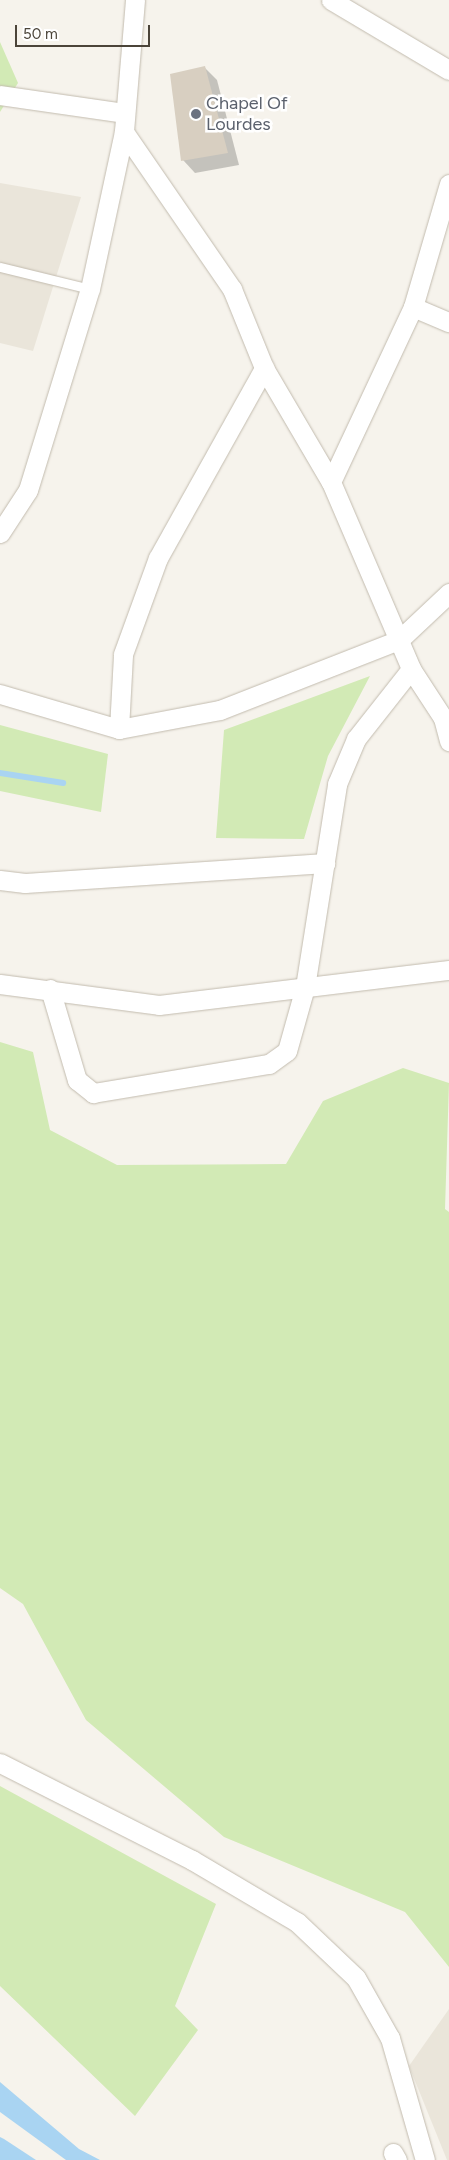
<!DOCTYPE html>
<style>
body{margin:0}
#map{position:relative;width:449px;height:2160px;overflow:hidden;background:#f6f3ec;font-family:Figtree,sans-serif}
div>[style]{position:absolute}
.residential>*{inset:0;background:#eae5da}
.green>*{inset:0;background:#d2eab5}
.water>*{inset:0;background:#a9d4f2}
.shadow>*{inset:0;background:#0003}
.stream>*{height:5.5px;margin:-2.75px;padding:0 2.75px;transform-origin:2.75px;border-radius:2.75px;background:#a9d4f2}
.building>*{inset:0;background:#d8cfc1}
.roads{filter:drop-shadow(0 0 1px #c2bbae) drop-shadow(0 0 1px #c2bbae)}
.lane>*{height:9px;margin:-4.5px;padding:0 4.5px;transform-origin:4.5px;border-radius:4.5px;background:#fff}
.street>*{height:19px;margin:-9.5px;padding:0 9.5px;transform-origin:9.5px;border-radius:9.5px;background:#fff}
.dots>*{width:14px;height:14px;translate:-50% -50%;box-sizing:border-box;border:2px solid #fff;border-radius:50%}
span{translate:-50% -50%;white-space:nowrap;text-align:center;line-height:1.15;-webkit-text-stroke:5px #fff;paint-order:stroke}
.worship-label{font-size:18px;color:#5b616d}
.left{translate:0 -50%;text-align:left}
.scale{position:absolute;left:15px;top:25px;width:135px;height:22px;box-sizing:border-box;border:2px solid #4b4439;border-top:0;padding-left:6px;font-size:15px;line-height:18px;white-space:nowrap;color:#4b4439;-webkit-text-stroke:4px #fff;paint-order:stroke}
</style>
<div id="map">
<div class="residential">
<i style="clip-path:polygon(0 183px,81px 197px,33px 351px,0 343px)"></i>
<i style="clip-path:polygon(449px 2009px,449px 2160px,447px 2160px,409px 2066px)"></i>
</div>
<div class="green">
<i style="clip-path:polygon(0 42px,18px 83px,0 112px)"></i>
<i style="clip-path:polygon(370px 676px,328px 756px,304px 839px,216px 838px,224px 730px)"></i>
<i style="clip-path:polygon(0 725px,108px 754px,101px 812px,0 791px)"></i>
<i style="clip-path:polygon(0 1042px,33px 1052px,50px 1130px,117px 1165px,286px 1164px,323px 1101px,403px 1068px,449px 1083px,445px 1209px,449px 1212px,449px 1967px,405px 1912px,224px 1837px,86px 1720px,23px 1604px,0 1588px)"></i>
<i style="clip-path:polygon(0 1786px,216px 1904px,175px 2006px,198px 2030px,135px 2116px,0 1986px)"></i>
</div>
<div class="water">
<i style="clip-path:polygon(0 2082px,79px 2149px,100px 2160px,66px 2160px,0 2112px)"></i>
<i style="clip-path:polygon(0 2137px,4px 2139px,36px 2160px,0 2160px)"></i>
</div>
<div class="shadow">
<i style="clip-path:polygon(204px 67px,217px 80px,239px 165px,195px 173px,183px 160px)"></i>
</div>
<div class="stream">
<i style="left:0;top:773px;width:64px;rotate:9deg"></i>
</div>
<div class="building">
<i style="clip-path:polygon(205px 66px,228px 153px,181px 161px,170px 74px)"></i>
</div>
<div class="roads">
<div class="lane">
<i style="left:0;top:267px;width:93px;rotate:13.7deg"></i>
</div>
<div class="street">
<i style="left:135px;top:0;width:132px;rotate:94.8deg"></i>
<i style="left:124px;top:132px;width:191px;rotate:55.5deg"></i>
<i style="left:232px;top:289px;width:85px;rotate:67.9deg"></i>
<i style="left:264px;top:368px;width:132px;rotate:59.6deg"></i>
<i style="left:331px;top:482px;width:203px;rotate:66.8deg"></i>
<i style="left:411px;top:669px;width:59px;rotate:56.9deg"></i>
<i style="left:443px;top:718px;width:7px;rotate:34deg"></i>
<i style="left:331px;top:0;width:137px;rotate:30.7deg"></i>
<i style="left:0;top:95px;width:126px;rotate:8.2deg"></i>
<i style="left:413px;top:307px;width:39px;rotate:23deg"></i>
<i style="left:331px;top:482px;width:193px;rotate:-64.9deg"></i>
<i style="left:413px;top:307px;width:128px;rotate:-73.7deg"></i>
<i style="left:0;top:533px;width:51px;rotate:-56.9deg"></i>
<i style="left:28px;top:490px;width:210px;rotate:-72.9deg"></i>
<i style="left:90px;top:289px;width:161px;rotate:-77.8deg"></i>
<i style="left:0;top:694px;width:124px;rotate:16.4deg"></i>
<i style="left:119px;top:729px;width:103px;rotate:-10.7deg"></i>
<i style="left:220px;top:710px;width:192px;rotate:-21.4deg"></i>
<i style="left:399px;top:640px;width:69px;rotate:-43.2deg"></i>
<i style="left:443px;top:718px;width:24px;rotate:75deg"></i>
<i style="left:119px;top:729px;width:75px;rotate:-86.9deg"></i>
<i style="left:123px;top:654px;width:102px;rotate:-70deg"></i>
<i style="left:158px;top:558px;width:218px;rotate:-60.8deg"></i>
<i style="left:0;top:880px;width:25px;rotate:7deg"></i>
<i style="left:25px;top:883px;width:301px;rotate:-3.8deg"></i>
<i style="left:0;top:984px;width:160px;rotate:7.5deg"></i>
<i style="left:159px;top:1005px;width:292px;rotate:-6.9deg"></i>
<i style="left:50px;top:989px;width:95px;rotate:73.5deg"></i>
<i style="left:77px;top:1080px;width:21px;rotate:39deg"></i>
<i style="left:93px;top:1093px;width:178px;rotate:-9.4deg"></i>
<i style="left:269px;top:1064px;width:22px;rotate:-36deg"></i>
<i style="left:287px;top:1051px;width:66px;rotate:-74.3deg"></i>
<i style="left:305px;top:987px;width:206px;rotate:-81deg"></i>
<i style="left:337px;top:784px;width:49px;rotate:-67.1deg"></i>
<i style="left:356px;top:739px;width:89px;rotate:-51.8deg"></i>
<i style="left:0;top:1763px;width:215px;rotate:26.8deg"></i>
<i style="left:192px;top:1860px;width:122px;rotate:30.6deg"></i>
<i style="left:297px;top:1922px;width:81px;rotate:43.5deg"></i>
<i style="left:356px;top:1978px;width:69px;rotate:60.5deg"></i>
<i style="left:390px;top:2038px;width:127px;rotate:74deg"></i>
<i style="left:393px;top:2153px;width:8px;rotate:60deg"></i>
</div>
</div>
<div class="dots">
<i style="left:196px;top:114px;background:#6b7280"></i>
</div>
<div class="worship-label">
<span class="left" style="left:206px;top:114px">Chapel Of<br>Lourdes</span>
</div>
<div class="scale">50 m</div>
</div>
